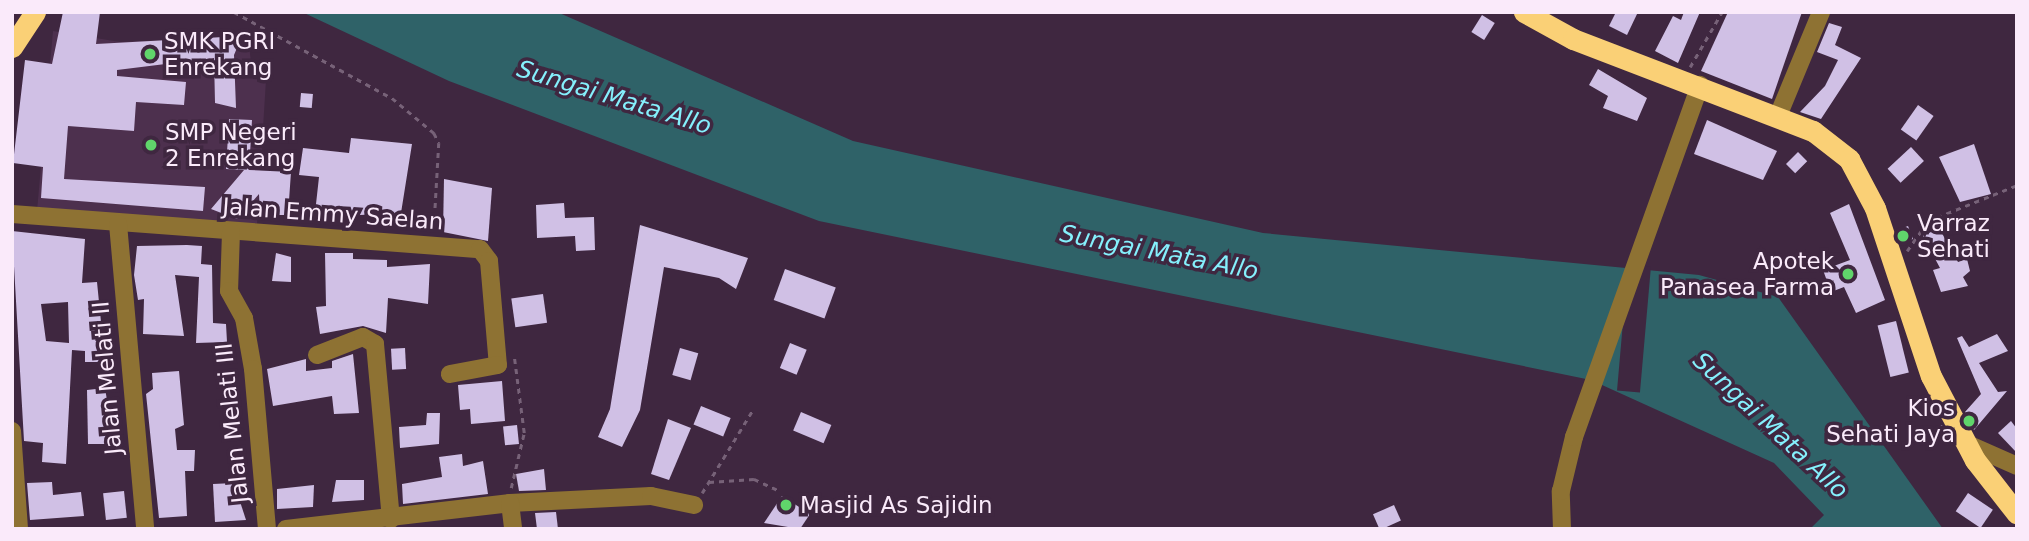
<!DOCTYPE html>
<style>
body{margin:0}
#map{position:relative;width:2029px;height:541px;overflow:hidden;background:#3f2740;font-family:"DejaVu Sans",sans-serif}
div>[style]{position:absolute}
.built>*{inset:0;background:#4d304e}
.water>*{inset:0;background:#2f6268}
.pier>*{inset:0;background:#3f2740;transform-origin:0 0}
.building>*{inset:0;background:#d0c0e5;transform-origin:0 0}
.path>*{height:2.5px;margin-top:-1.25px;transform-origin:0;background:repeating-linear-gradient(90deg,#776278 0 5px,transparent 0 10px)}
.minor>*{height:18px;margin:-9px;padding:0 9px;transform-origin:9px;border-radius:9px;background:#8e7233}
.highway>*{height:21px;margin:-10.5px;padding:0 10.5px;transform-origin:10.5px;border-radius:10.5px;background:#fad076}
.dots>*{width:19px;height:19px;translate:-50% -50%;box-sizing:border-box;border:4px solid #3f2740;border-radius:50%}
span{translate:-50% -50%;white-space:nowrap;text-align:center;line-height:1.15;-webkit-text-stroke:7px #3f2740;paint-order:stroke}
.poi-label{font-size:23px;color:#faeafa}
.left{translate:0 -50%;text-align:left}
.right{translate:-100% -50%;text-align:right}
.street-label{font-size:23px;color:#faeafa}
.water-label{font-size:24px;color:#85f0fc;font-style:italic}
.frame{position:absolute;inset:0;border:14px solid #faeafa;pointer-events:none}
</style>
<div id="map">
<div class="built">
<i style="clip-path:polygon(53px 31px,120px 42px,248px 37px,253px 79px,266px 80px,257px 224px,37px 211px)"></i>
</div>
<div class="water">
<i style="clip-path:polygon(302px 12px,557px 12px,853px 141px,1263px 233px,1699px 275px,1778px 297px,1943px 529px,1810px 529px,1824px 515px,1774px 463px,1591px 380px,819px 221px,449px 81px)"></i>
</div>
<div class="pier">
<i style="left:1628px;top:265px;width:23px;height:126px;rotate:5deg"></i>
</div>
<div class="building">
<i style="clip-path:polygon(63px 12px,100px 12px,96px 44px,242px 36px,234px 55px,236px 108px,215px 103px,214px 58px,117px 70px,117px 76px,186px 82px,184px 105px,136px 102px,134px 131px,68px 126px,64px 179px,205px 187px,203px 211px,41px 198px,43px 167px,13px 163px,25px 60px,52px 64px)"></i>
<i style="clip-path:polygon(1616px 12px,1638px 12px,1627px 35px,1609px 26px)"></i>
<i style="clip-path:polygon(1684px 12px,1700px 12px,1678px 63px,1655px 51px,1673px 16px,1681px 20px)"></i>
<i style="clip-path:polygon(1728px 12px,1802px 12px,1772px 99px,1701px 71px)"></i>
<i style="left:1482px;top:15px;width:15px;height:20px;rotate:32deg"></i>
<i style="clip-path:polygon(1829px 23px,1842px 27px,1835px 45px,1861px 58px,1821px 119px,1800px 112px,1825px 86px,1838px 60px,1817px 52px)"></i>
<i style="clip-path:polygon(1598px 69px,1647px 98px,1637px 121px,1603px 108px,1608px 96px,1589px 85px)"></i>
<i style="left:301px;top:93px;width:12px;height:14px;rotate:5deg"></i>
<i style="left:1918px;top:105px;width:19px;height:30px;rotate:35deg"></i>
<i style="clip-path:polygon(229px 119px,252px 120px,249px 170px,291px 172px,288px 215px,260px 215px,259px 194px,237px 219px,211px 209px,244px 170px,226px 169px)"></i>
<i style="clip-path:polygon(1707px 120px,1777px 151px,1763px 180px,1694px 154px)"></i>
<i style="clip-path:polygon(351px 138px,412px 144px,401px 213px,340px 216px,339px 225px,314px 222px,319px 177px,299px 175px,303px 148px,349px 153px)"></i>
<i style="clip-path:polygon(1974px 144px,1991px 194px,1960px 202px,1939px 157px)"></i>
<i style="left:1911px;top:147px;width:19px;height:32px;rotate:47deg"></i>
<i style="left:1798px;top:152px;width:13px;height:17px;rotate:45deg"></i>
<i style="clip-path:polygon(444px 179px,492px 188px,488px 241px,443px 232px)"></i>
<i style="clip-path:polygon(564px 203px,565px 218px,594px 217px,595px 250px,576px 251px,575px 236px,537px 238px,536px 205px)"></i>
<i style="clip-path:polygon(1849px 204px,1885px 300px,1856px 313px,1844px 287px,1831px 292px,1823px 270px,1850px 260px,1830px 213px)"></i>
<i style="clip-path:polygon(640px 225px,748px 258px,736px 289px,719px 278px,664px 267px,640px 410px,622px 447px,598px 437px,610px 409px)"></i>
<i style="left:1908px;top:226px;width:14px;height:13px;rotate:69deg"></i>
<i style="clip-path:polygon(1939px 228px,1958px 262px,1967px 259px,1970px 271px,1963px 277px,1968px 286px,1941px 292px,1933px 270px,1940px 268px,1923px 236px)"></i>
<i style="clip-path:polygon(evenodd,12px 231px,85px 239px,82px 283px,97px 282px,105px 362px,85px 362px,85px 351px,72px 350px,66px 464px,42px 462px,43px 443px,24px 441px,12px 231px,68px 302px,69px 343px,46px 341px,41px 304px,68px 302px)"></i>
<i style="clip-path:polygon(187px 245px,202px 246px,201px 264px,212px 265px,213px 323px,226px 324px,227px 342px,196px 343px,199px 277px,175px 275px,184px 336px,143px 334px,144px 299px,138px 300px,134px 275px,137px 246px)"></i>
<i style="clip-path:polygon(276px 253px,291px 257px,291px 282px,272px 281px)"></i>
<i style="clip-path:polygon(325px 253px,353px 253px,353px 259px,387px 260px,387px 267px,430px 264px,428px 304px,388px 298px,386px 333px,363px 326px,320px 334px,316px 307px,326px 306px)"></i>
<i style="left:785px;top:269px;width:54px;height:33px;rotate:20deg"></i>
<i style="left:543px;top:294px;width:29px;height:32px;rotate:82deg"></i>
<i style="left:1896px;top:321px;width:53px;height:19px;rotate:76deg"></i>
<i style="clip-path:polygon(1997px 334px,2008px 351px,1979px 363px,1998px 392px,2007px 391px,1974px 430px,1965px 412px,1981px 394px,1957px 338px,1962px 336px,1969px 347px)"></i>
<i style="left:790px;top:343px;width:18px;height:27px;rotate:22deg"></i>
<i style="left:405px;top:348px;width:21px;height:14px;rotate:87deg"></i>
<i style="left:680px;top:348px;width:19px;height:28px;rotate:16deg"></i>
<i style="clip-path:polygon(353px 354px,359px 413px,334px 414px,332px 396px,273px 406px,267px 369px,306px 359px,306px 371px,332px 368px,332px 361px)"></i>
<i style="clip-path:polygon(179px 371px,184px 425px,175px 429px,177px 450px,195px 450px,194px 471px,185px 471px,187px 516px,159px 518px,146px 394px,153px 389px,152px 373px)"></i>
<i style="clip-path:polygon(502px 381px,505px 421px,471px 424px,470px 409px,460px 410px,458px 385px)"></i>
<i style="clip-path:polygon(105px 388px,114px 444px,88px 444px,87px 390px)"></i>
<i style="left:701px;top:406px;width:32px;height:20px;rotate:22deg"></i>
<i style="left:801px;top:412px;width:33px;height:20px;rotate:23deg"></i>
<i style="clip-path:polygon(427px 413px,440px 413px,439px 444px,400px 448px,399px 427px,426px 425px)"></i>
<i style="clip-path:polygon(668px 419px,691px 428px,669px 480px,651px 474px)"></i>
<i style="clip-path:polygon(2011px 421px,2017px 429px,2017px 453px,1998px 433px)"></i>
<i style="left:517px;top:425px;width:19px;height:14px;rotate:84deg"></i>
<i style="clip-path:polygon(1942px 425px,1947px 436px,1940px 440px,1934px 430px)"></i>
<i style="clip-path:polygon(462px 454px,463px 466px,483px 461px,488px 494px,403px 504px,402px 484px,442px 477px,439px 457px)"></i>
<i style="clip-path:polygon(544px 469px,546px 490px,519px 491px,516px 474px)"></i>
<i style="clip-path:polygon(336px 480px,364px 480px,364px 500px,332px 502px)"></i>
<i style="clip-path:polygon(52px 482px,53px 495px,81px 492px,84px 516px,30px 520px,27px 483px)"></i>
<i style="clip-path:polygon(234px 483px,246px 520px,215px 522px,213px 484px)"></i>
<i style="clip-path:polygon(314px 485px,313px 507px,277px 509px,277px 489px)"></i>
<i style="left:124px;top:491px;width:27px;height:21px;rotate:84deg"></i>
<i style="left:1968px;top:493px;width:30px;height:22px;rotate:34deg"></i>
<i style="clip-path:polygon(782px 496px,810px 514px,800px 529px,764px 523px)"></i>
<i style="left:1394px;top:505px;width:17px;height:23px;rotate:66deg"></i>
<i style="clip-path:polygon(556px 512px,558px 529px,537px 529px,535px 513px)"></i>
</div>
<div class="path">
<i style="left:234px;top:12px;width:180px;rotate:28.6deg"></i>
<i style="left:392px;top:98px;width:55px;rotate:39.8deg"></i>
<i style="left:434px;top:133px;width:11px;rotate:63deg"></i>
<i style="left:439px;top:143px;width:86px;rotate:93.3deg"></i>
<i style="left:1690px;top:67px;width:64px;rotate:-59.8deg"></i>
<i style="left:1907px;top:251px;width:37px;rotate:-55deg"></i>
<i style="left:1928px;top:221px;width:96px;rotate:-22deg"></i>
<i style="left:709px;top:482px;width:45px;rotate:-3.8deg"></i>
<i style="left:754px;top:479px;width:26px;rotate:25deg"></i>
<i style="left:511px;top:488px;width:57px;rotate:-76.7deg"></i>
<i style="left:524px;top:433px;width:78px;rotate:-97.4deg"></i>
<i style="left:702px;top:493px;width:96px;rotate:-58.6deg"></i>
</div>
<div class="minor">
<i style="left:1778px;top:116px;width:113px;rotate:-67.5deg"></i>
<i style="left:12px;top:214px;width:469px;rotate:4.3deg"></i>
<i style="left:480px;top:249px;width:15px;rotate:53deg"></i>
<i style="left:489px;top:261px;width:104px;rotate:85.1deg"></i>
<i style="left:498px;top:365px;width:49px;rotate:169.4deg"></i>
<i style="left:118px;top:224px;width:306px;rotate:84.9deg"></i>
<i style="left:231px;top:232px;width:59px;rotate:91.9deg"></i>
<i style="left:229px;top:291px;width:31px;rotate:61deg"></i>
<i style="left:244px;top:318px;width:52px;rotate:80deg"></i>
<i style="left:253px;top:369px;width:161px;rotate:85deg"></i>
<i style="left:317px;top:355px;width:49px;rotate:-21.4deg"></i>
<i style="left:363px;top:337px;width:14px;rotate:30deg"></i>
<i style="left:375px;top:344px;width:176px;rotate:84.8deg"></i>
<i style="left:12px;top:431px;width:98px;rotate:85.9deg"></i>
<i style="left:1965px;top:443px;width:57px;rotate:23.9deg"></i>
<i style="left:510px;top:503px;width:141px;rotate:-2.8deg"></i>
<i style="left:651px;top:496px;width:44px;rotate:11.8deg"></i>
<i style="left:286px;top:529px;width:226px;rotate:-6.6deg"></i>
<i style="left:510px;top:503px;width:26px;rotate:83deg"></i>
<i style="left:1562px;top:529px;width:38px;rotate:-92deg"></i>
<i style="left:1561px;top:491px;width:56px;rotate:-76.5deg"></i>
<i style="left:1574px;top:437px;width:374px;rotate:-70.3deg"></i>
</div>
<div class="highway">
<i style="left:1524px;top:12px;width:56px;rotate:28.9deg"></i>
<i style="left:1573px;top:39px;width:257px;rotate:21deg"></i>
<i style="left:1813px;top:131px;width:46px;rotate:37.9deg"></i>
<i style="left:1849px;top:159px;width:55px;rotate:62deg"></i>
<i style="left:1875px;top:208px;width:177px;rotate:71.6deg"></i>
<i style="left:1931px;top:376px;width:95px;rotate:62.4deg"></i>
<i style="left:1975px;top:460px;width:68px;rotate:52.1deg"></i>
<i style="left:12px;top:47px;width:42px;rotate:-56.7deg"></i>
</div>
<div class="dots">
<i style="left:150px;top:54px;background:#60d56b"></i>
<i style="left:151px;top:145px;background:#60d56b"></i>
<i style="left:1903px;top:236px;background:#60d56b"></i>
<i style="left:1848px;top:274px;background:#60d56b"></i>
<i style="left:1969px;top:421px;background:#60d56b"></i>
<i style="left:786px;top:505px;background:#60d56b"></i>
</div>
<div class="poi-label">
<span class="left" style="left:164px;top:54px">SMK PGRI<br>Enrekang</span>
<span class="left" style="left:165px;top:145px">SMP Negeri<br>2 Enrekang</span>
<span class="left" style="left:1917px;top:236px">Varraz<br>Sehati</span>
<span class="right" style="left:1834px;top:274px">Apotek<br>Panasea Farma</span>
<span class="right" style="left:1955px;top:421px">Kios<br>Sehati Jaya</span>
<span class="left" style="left:800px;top:505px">Masjid As Sajidin</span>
</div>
<div class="street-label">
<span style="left:333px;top:214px;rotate:4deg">Jalan Emmy Saelan</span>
<span style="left:107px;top:378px;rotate:-95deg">Jalan Melati II</span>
<span style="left:232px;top:423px;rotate:-96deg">Jalan Melati III</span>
</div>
<div class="water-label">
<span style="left:614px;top:98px;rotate:17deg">Sungai Mata Allo</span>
<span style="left:1159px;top:253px;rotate:11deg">Sungai Mata Allo</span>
<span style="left:1770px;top:426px;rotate:43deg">Sungai Mata Allo</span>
</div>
<div class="frame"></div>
</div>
